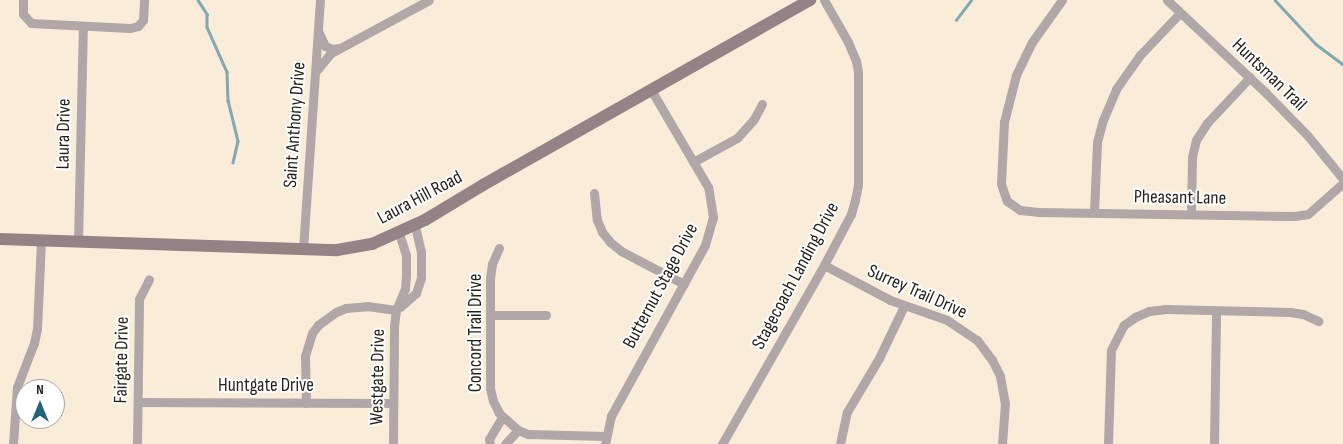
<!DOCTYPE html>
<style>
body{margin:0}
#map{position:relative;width:1343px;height:444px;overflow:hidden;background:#f9edd9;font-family:"Sofia Sans Condensed",sans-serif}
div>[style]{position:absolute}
.stream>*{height:2.5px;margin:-1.25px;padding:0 1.25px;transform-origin:1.25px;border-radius:1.25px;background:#81a9af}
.minor>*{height:9px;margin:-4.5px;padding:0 4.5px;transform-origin:4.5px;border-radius:4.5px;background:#b1a6a8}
.secondary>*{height:12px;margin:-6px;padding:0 6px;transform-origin:6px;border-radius:6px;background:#938386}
span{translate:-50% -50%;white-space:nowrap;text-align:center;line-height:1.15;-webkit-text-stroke:4px #fff;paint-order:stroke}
.street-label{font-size:19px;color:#231f18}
.north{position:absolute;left:15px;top:379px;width:50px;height:50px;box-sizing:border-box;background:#fff;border:1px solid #a7a5a3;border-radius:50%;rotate:0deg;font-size:14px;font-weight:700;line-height:20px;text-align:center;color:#231f18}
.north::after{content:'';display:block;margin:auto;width:18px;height:22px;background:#246679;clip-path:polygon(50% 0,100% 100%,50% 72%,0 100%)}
</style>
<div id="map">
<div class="stream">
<i style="left:198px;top:0;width:17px;rotate:57deg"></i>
<i style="left:207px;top:14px;width:13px;rotate:90deg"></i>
<i style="left:207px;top:27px;width:49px;rotate:66deg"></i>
<i style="left:227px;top:72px;width:28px;rotate:88deg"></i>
<i style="left:228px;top:100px;width:42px;rotate:76.3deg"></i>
<i style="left:238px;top:141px;width:22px;rotate:103deg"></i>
<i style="left:1275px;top:0;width:60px;rotate:47deg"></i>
<i style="left:1316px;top:44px;width:34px;rotate:37deg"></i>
<i style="left:956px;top:20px;width:25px;rotate:-53deg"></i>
</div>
<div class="minor">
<i style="left:23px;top:0;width:14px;rotate:90deg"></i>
<i style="left:23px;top:14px;width:12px;rotate:48deg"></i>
<i style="left:31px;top:23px;width:99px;rotate:2.9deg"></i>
<i style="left:130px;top:28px;width:8px;rotate:-14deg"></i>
<i style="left:138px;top:26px;width:8px;rotate:-50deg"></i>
<i style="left:143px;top:20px;width:20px;rotate:-87deg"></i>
<i style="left:1062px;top:0;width:52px;rotate:125.5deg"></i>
<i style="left:1032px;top:42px;width:37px;rotate:116deg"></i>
<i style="left:1016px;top:75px;width:49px;rotate:104.3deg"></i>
<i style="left:1004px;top:122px;width:62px;rotate:92.8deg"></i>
<i style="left:1001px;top:184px;width:18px;rotate:71deg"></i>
<i style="left:1007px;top:201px;width:16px;rotate:35deg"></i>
<i style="left:1020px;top:210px;width:18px;rotate:6deg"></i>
<i style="left:1038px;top:212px;width:257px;rotate:0.9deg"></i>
<i style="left:1295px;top:216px;width:13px;rotate:-9deg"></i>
<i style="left:1308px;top:214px;width:47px;rotate:-41.5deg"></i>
<i style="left:1167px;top:0;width:136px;rotate:43.2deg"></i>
<i style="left:1266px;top:93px;width:60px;rotate:45.7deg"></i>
<i style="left:1308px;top:136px;width:55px;rotate:50.9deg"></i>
<i style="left:319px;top:33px;width:14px;rotate:65deg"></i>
<i style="left:325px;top:46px;width:8px;rotate:23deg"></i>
<i style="left:332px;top:49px;width:7px;rotate:-8deg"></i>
<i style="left:317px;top:70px;width:22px;rotate:-51deg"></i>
<i style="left:331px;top:53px;width:111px;rotate:-28.4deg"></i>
<i style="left:693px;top:162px;width:50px;rotate:-28.6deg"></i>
<i style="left:737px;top:138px;width:25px;rotate:-48deg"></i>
<i style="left:754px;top:119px;width:17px;rotate:-62deg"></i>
<i style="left:594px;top:193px;width:27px;rotate:84deg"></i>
<i style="left:597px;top:220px;width:13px;rotate:67deg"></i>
<i style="left:602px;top:232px;width:13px;rotate:51deg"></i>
<i style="left:610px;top:242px;width:14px;rotate:39deg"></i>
<i style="left:621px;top:251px;width:71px;rotate:27.6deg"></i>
<i style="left:1094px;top:212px;width:70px;rotate:-87.5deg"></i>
<i style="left:1097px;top:142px;width:23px;rotate:-75deg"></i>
<i style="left:1103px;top:120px;width:34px;rotate:-67deg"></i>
<i style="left:1116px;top:89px;width:42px;rotate:-54.8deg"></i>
<i style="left:1140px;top:55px;width:58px;rotate:-46.4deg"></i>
<i style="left:1191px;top:214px;width:57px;rotate:-89deg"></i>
<i style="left:1192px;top:157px;width:17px;rotate:-77deg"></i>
<i style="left:1196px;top:140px;width:20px;rotate:-57deg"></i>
<i style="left:1207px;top:123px;width:63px;rotate:-46.9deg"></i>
<i style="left:78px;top:242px;width:215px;rotate:-88.7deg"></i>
<i style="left:499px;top:248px;width:17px;rotate:114deg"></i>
<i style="left:492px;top:264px;width:15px;rotate:98deg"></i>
<i style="left:490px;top:279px;width:109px;rotate:90deg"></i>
<i style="left:490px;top:388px;width:13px;rotate:77deg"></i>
<i style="left:493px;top:401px;width:13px;rotate:63deg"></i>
<i style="left:499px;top:413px;width:25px;rotate:42deg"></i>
<i style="left:518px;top:430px;width:11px;rotate:22deg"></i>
<i style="left:528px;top:434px;width:77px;rotate:1.5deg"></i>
<i style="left:303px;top:249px;width:250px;rotate:-86.1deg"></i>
<i style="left:824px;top:265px;width:75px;rotate:27.9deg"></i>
<i style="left:890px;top:300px;width:60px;rotate:19.3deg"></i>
<i style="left:947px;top:320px;width:36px;rotate:34deg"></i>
<i style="left:977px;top:340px;width:25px;rotate:53deg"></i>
<i style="left:992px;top:360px;width:18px;rotate:63deg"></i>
<i style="left:1000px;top:376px;width:27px;rotate:80deg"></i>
<i style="left:1005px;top:403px;width:41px;rotate:94.2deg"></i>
<i style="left:400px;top:307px;width:21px;rotate:-41deg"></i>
<i style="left:416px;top:293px;width:16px;rotate:-72deg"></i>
<i style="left:421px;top:278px;width:26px;rotate:-90deg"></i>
<i style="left:421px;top:252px;width:28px;rotate:-103deg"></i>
<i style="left:491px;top:315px;width:55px"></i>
<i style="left:138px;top:402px;width:255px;rotate:0.2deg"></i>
<i style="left:306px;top:403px;width:47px;rotate:-91.2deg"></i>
<i style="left:305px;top:356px;width:24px;rotate:-73deg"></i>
<i style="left:312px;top:333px;width:10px;rotate:-53deg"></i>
<i style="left:318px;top:325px;width:22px;rotate:-36deg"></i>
<i style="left:336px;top:312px;width:11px;rotate:-22deg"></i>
<i style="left:346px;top:308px;width:21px;rotate:-5deg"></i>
<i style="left:367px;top:306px;width:29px;rotate:8deg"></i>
<i style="left:13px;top:444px;width:57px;rotate:-86deg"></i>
<i style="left:17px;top:387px;width:47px;rotate:-68.9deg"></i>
<i style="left:34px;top:343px;width:14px;rotate:-78deg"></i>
<i style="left:37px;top:329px;width:88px;rotate:-87.4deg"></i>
<i style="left:137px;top:444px;width:145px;rotate:-89.2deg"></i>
<i style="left:139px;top:299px;width:22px;rotate:-63deg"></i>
<i style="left:393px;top:444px;width:118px;rotate:-89.5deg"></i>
<i style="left:394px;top:326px;width:16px;rotate:-83deg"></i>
<i style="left:396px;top:310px;width:23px;rotate:-67deg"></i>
<i style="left:405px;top:289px;width:15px;rotate:-86deg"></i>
<i style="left:406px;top:274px;width:19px;rotate:-90deg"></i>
<i style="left:406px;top:255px;width:23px;rotate:-108deg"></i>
<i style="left:490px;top:444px;width:5px;rotate:-101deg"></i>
<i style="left:489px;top:439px;width:26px;rotate:-59deg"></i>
<i style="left:505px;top:444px;width:19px;rotate:-47deg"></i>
<i style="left:605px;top:444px;width:29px;rotate:-78deg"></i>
<i style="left:611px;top:416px;width:195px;rotate:-61.2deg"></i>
<i style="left:705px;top:245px;width:29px;rotate:-74deg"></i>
<i style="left:713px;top:217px;width:30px;rotate:-99deg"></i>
<i style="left:708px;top:187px;width:113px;rotate:-120.4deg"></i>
<i style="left:722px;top:444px;width:206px;rotate:-60.3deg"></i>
<i style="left:824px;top:265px;width:58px;rotate:-62.1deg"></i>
<i style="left:851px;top:214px;width:15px;rotate:-74deg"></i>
<i style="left:855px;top:200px;width:15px;rotate:-79deg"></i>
<i style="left:858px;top:185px;width:113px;rotate:-90deg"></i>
<i style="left:858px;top:72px;width:11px;rotate:-100deg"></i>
<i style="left:856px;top:61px;width:21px;rotate:-113deg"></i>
<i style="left:848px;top:42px;width:48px;rotate:-119.7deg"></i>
<i style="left:840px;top:444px;width:33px;rotate:-78deg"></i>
<i style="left:847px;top:412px;width:63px;rotate:-59.3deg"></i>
<i style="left:879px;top:358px;width:58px;rotate:-64.3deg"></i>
<i style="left:1108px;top:444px;width:94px;rotate:-88.2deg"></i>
<i style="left:1111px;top:350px;width:28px;rotate:-63deg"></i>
<i style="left:1124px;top:325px;width:14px;rotate:-36deg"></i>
<i style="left:1135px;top:317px;width:15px;rotate:-23deg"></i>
<i style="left:1149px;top:311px;width:17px;rotate:-7deg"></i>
<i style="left:1166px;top:309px;width:124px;rotate:1.4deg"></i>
<i style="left:1290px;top:312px;width:13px;rotate:9deg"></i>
<i style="left:1303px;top:314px;width:17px;rotate:25deg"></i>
<i style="left:1214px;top:444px;width:133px;rotate:-89.1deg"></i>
</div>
<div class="secondary">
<i style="left:0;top:239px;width:337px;rotate:1.9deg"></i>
<i style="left:337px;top:250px;width:36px;rotate:-10deg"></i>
<i style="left:372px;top:244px;width:58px;rotate:-24.4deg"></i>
<i style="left:425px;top:220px;width:68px;rotate:-31.1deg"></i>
<i style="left:483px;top:185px;width:376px;rotate:-29.5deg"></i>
</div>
<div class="street-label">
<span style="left:1269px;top:75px;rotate:44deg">Huntsman Trail</span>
<span style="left:295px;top:125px;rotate:-86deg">Saint Anthony Drive</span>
<span style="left:64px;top:134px;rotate:-89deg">Laura Drive</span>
<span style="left:420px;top:198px;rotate:-28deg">Laura Hill Road</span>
<span style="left:1180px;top:198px;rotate:1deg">Pheasant Lane</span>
<span style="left:796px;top:276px;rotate:-62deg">Stagecoach Landing Drive</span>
<span style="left:661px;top:286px;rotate:-62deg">Butternut Stage Drive</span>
<span style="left:917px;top:292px;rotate:24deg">Surrey Trail Drive</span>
<span style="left:476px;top:333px;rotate:-90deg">Concord Trail Drive</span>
<span style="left:122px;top:360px;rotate:-89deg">Fairgate Drive</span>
<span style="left:378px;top:377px;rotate:-89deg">Westgate Drive</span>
<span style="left:266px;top:386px">Huntgate Drive</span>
</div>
<div class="north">N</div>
</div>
